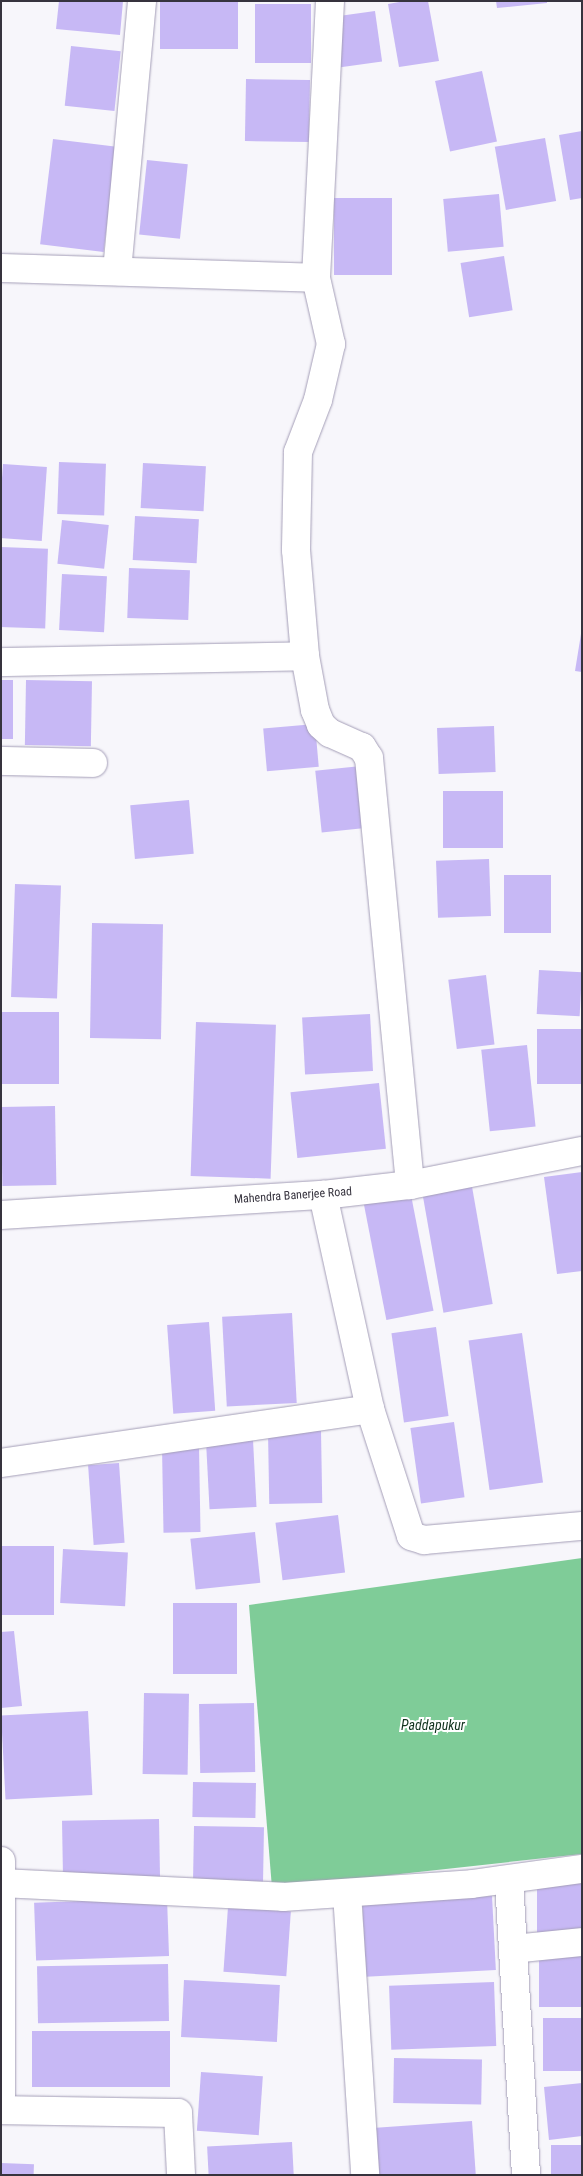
<!DOCTYPE html>
<style>
body{margin:0}
#map{position:relative;width:583px;height:2176px;overflow:hidden;background:#f7f6fb;font-family:"Roboto Condensed",sans-serif}
div>[style]{position:absolute}
.water>*{inset:0;background:#7fcc98}
.building>*{inset:0;background:#c7b8f5;transform-origin:0 0}
.roads{filter:drop-shadow(0 0 1px #a49eb7) drop-shadow(0 0 1px #a49eb7)}
.minor>*{height:28px;margin:-14px;padding:0 14px;transform-origin:14px;border-radius:14px;background:#fff}
.tertiary>*{height:28px;margin:-14px;padding:0 14px;transform-origin:14px;border-radius:14px;background:#fff}
span{translate:-50% -50%;white-space:nowrap;text-align:center;line-height:1.15;-webkit-text-stroke:4px #fff;paint-order:stroke}
.street-label{font-size:12px;color:#36333e}
.water-label{font-size:14px;color:#10321d;font-style:italic}
.frame{position:absolute;inset:0;border:2px solid #36333e;pointer-events:none}
</style>
<div id="map">
<div class="water">
<i style="clip-path:polygon(582px 1558px,582px 1854px,272px 1888px,249px 1605px)"></i>
</div>
<div class="building">
<i style="clip-path:polygon(59px 1px,123px 1px,120px 35px,56px 29px)"></i>
<i style="left:160px;top:1px;width:78px;height:48px"></i>
<i style="clip-path:polygon(405px 1px,428px 1px,439px 61px,399px 67px,388px 4px)"></i>
<i style="clip-path:polygon(496px 1px,547px 1px,547px 3px,497px 8px)"></i>
<i style="left:255px;top:4px;width:56px;height:59px"></i>
<i style="left:375px;top:11px;width:51px;height:51px;rotate:82deg"></i>
<i style="left:71px;top:46px;width:50px;height:60px;rotate:6deg"></i>
<i style="left:482px;top:71px;width:72px;height:48px;rotate:78deg"></i>
<i style="left:246px;top:79px;width:64px;height:62px;rotate:1deg"></i>
<i style="clip-path:polygon(582px 131px,582px 198px,570px 200px,559px 135px)"></i>
<i style="left:545px;top:138px;width:64px;height:51px;rotate:80deg"></i>
<i style="left:53px;top:139px;width:64px;height:106px;rotate:7deg"></i>
<i style="left:147px;top:160px;width:41px;height:75px;rotate:6deg"></i>
<i style="left:499px;top:194px;width:53px;height:56px;rotate:85deg"></i>
<i style="left:334px;top:198px;width:58px;height:77px"></i>
<i style="left:504px;top:256px;width:55px;height:44px;rotate:81deg"></i>
<i style="left:59px;top:462px;width:47px;height:52px;rotate:2deg"></i>
<i style="left:143px;top:463px;width:63px;height:45px;rotate:3deg"></i>
<i style="left:3px;top:464px;width:44px;height:74px;rotate:4deg"></i>
<i style="left:135px;top:516px;width:64px;height:44px;rotate:3deg"></i>
<i style="left:62px;top:520px;width:47px;height:44px;rotate:6deg"></i>
<i style="left:1px;top:547px;width:47px;height:80px;rotate:2deg"></i>
<i style="left:129px;top:568px;width:61px;height:50px;rotate:2deg"></i>
<i style="left:62px;top:574px;width:45px;height:56px;rotate:3deg"></i>
<i style="clip-path:polygon(581px 634px,582px 634px,582px 672px,575px 671px)"></i>
<i style="left:1px;top:680px;width:12px;height:59px"></i>
<i style="left:26px;top:680px;width:66px;height:65px;rotate:1deg"></i>
<i style="left:315px;top:724px;width:43px;height:52px;rotate:85deg"></i>
<i style="left:494px;top:726px;width:46px;height:57px;rotate:88deg"></i>
<i style="left:361px;top:766px;width:62px;height:46px;rotate:84deg"></i>
<i style="left:443px;top:791px;width:60px;height:57px"></i>
<i style="left:189px;top:800px;width:54px;height:59px;rotate:85deg"></i>
<i style="left:489px;top:859px;width:57px;height:53px;rotate:88deg"></i>
<i style="left:504px;top:875px;width:47px;height:58px"></i>
<i style="left:15px;top:884px;width:46px;height:113px;rotate:2deg"></i>
<i style="left:92px;top:923px;width:71px;height:115px;rotate:1deg"></i>
<i style="left:539px;top:970px;width:43px;height:44px;rotate:3deg"></i>
<i style="left:486px;top:975px;width:70px;height:38px;rotate:83deg"></i>
<i style="left:1px;top:1012px;width:58px;height:72px"></i>
<i style="left:370px;top:1014px;width:57px;height:68px;rotate:87deg"></i>
<i style="left:196px;top:1022px;width:80px;height:154px;rotate:2deg"></i>
<i style="left:582px;top:1029px;width:55px;height:45px;rotate:90deg"></i>
<i style="left:527px;top:1045px;width:82px;height:46px;rotate:84deg"></i>
<i style="left:379px;top:1083px;width:66px;height:89px;rotate:84deg"></i>
<i style="left:55px;top:1106px;width:79px;height:54px;rotate:89deg"></i>
<i style="clip-path:polygon(582px 1172px,582px 1271px,557px 1274px,544px 1177px)"></i>
<i style="left:471px;top:1181px;width:125px;height:50px;rotate:80deg"></i>
<i style="left:411px;top:1195px;width:118px;height:48px;rotate:79deg"></i>
<i style="left:292px;top:1313px;width:90px;height:70px;rotate:87deg"></i>
<i style="left:209px;top:1322px;width:89px;height:42px;rotate:86deg"></i>
<i style="left:436px;top:1327px;width:90px;height:45px;rotate:82deg"></i>
<i style="left:522px;top:1333px;width:151px;height:54px;rotate:82deg"></i>
<i style="left:454px;top:1422px;width:76px;height:44px;rotate:82deg"></i>
<i style="left:321px;top:1431px;width:72px;height:53px;rotate:89deg"></i>
<i style="left:253px;top:1440px;width:67px;height:47px;rotate:87deg"></i>
<i style="left:199px;top:1446px;width:86px;height:37px;rotate:89deg"></i>
<i style="left:119px;top:1463px;width:80px;height:31px;rotate:86deg"></i>
<i style="left:338px;top:1515px;width:58px;height:63px;rotate:83deg"></i>
<i style="left:255px;top:1532px;width:51px;height:65px;rotate:84deg"></i>
<i style="left:54px;top:1546px;width:69px;height:53px;rotate:90deg"></i>
<i style="left:63px;top:1549px;width:65px;height:54px;rotate:3deg"></i>
<i style="left:237px;top:1603px;width:71px;height:64px;rotate:90deg"></i>
<i style="clip-path:polygon(14px 1631px,22px 1706px,1px 1708px,1px 1632px)"></i>
<i style="left:144px;top:1693px;width:45px;height:81px;rotate:1deg"></i>
<i style="left:254px;top:1703px;width:69px;height:55px;rotate:89deg"></i>
<i style="left:88px;top:1711px;width:84px;height:87px;rotate:87deg"></i>
<i style="left:193px;top:1782px;width:63px;height:35px;rotate:1deg"></i>
<i style="left:159px;top:1819px;width:60px;height:97px;rotate:89deg"></i>
<i style="left:194px;top:1826px;width:70px;height:61px;rotate:1deg"></i>
<i style="left:582px;top:1878px;width:57px;height:45px;rotate:90deg"></i>
<i style="left:492px;top:1896px;width:74px;height:130px;rotate:87deg"></i>
<i style="left:167px;top:1898px;width:58px;height:133px;rotate:88deg"></i>
<i style="left:228px;top:1907px;width:63px;height:65px;rotate:4deg"></i>
<i style="left:582px;top:1953px;width:54px;height:43px;rotate:90deg"></i>
<i style="left:168px;top:1964px;width:57px;height:131px;rotate:89deg"></i>
<i style="left:184px;top:1980px;width:96px;height:57px;rotate:3deg"></i>
<i style="left:494px;top:1982px;width:64px;height:105px;rotate:88deg"></i>
<i style="left:582px;top:2018px;width:53px;height:39px;rotate:90deg"></i>
<i style="left:170px;top:2031px;width:56px;height:138px;rotate:90deg"></i>
<i style="left:394px;top:2058px;width:88px;height:45px;rotate:1deg"></i>
<i style="left:201px;top:2072px;width:62px;height:59px;rotate:4deg"></i>
<i style="clip-path:polygon(582px 2083px,582px 2136px,549px 2140px,544px 2087px)"></i>
<i style="left:472px;top:2121px;width:54px;height:103px;rotate:86deg"></i>
<i style="left:292px;top:2142px;width:33px;height:85px;rotate:87deg"></i>
<i style="left:582px;top:2145px;width:30px;height:31px;rotate:90deg"></i>
<i style="left:1px;top:2163px;width:33px;height:12px;rotate:2deg"></i>
</div>
<div class="roads">
<div class="minor">
<i style="left:330px;top:1px;width:277px;rotate:92.9deg"></i>
<i style="left:316px;top:278px;width:68px;rotate:77.2deg"></i>
<i style="left:331px;top:344px;width:57px;rotate:103.1deg"></i>
<i style="left:318px;top:400px;width:56px;rotate:111deg"></i>
<i style="left:298px;top:452px;width:98px;rotate:91.2deg"></i>
<i style="left:296px;top:550px;width:106px;rotate:85.1deg"></i>
<i style="left:305px;top:656px;width:55px;rotate:79.5deg"></i>
<i style="left:315px;top:710px;width:16px;rotate:68deg"></i>
<i style="left:321px;top:725px;width:12px;rotate:42deg"></i>
<i style="left:330px;top:733px;width:35px;rotate:24deg"></i>
<i style="left:362px;top:747px;width:13px;rotate:58deg"></i>
<i style="left:369px;top:758px;width:429px;rotate:84.5deg"></i>
<i style="left:1px;top:268px;width:315px;rotate:1.8deg"></i>
<i style="left:117px;top:271px;width:271px;rotate:-84.7deg"></i>
<i style="left:1px;top:662px;width:304px;rotate:-1.1deg"></i>
<i style="left:1px;top:761px;width:92px;rotate:1.2deg"></i>
<i style="left:323px;top:1195px;width:219px;rotate:77.6deg"></i>
<i style="left:370px;top:1409px;width:133px;rotate:72.1deg"></i>
<i style="left:411px;top:1536px;width:14px;rotate:17deg"></i>
<i style="left:424px;top:1540px;width:159px;rotate:-5.1deg"></i>
<i style="left:1px;top:1463px;width:373px;rotate:-8.3deg"></i>
<i style="left:1px;top:1861px;width:235px;rotate:90deg"></i>
<i style="left:509px;top:1880px;width:295px;rotate:86.7deg"></i>
<i style="left:1px;top:1883px;width:282px;rotate:2.8deg"></i>
<i style="left:283px;top:1897px;width:189px;rotate:-3.9deg"></i>
<i style="left:472px;top:1884px;width:111px;rotate:-7.8deg"></i>
<i style="left:347px;top:1893px;width:283px;rotate:86.3deg"></i>
<i style="left:513px;top:1949px;width:69px;rotate:-5.8deg"></i>
<i style="left:1px;top:2110px;width:177px;rotate:1deg"></i>
<i style="left:178px;top:2113px;width:62px;rotate:87.2deg"></i>
</div>
<div class="tertiary">
<i style="left:1px;top:1215px;width:323px;rotate:-3.6deg"></i>
<i style="left:323px;top:1195px;width:88px;rotate:-6.6deg"></i>
<i style="left:410px;top:1185px;width:175px;rotate:-11.2deg"></i>
</div>
</div>
<div class="street-label">
<span style="left:293px;top:1196px;rotate:-4deg">Mahendra Banerjee Road</span>
</div>
<div class="water-label">
<span style="left:433px;top:1725px">Paddapukur</span>
</div>
<div class="frame"></div>
</div>
